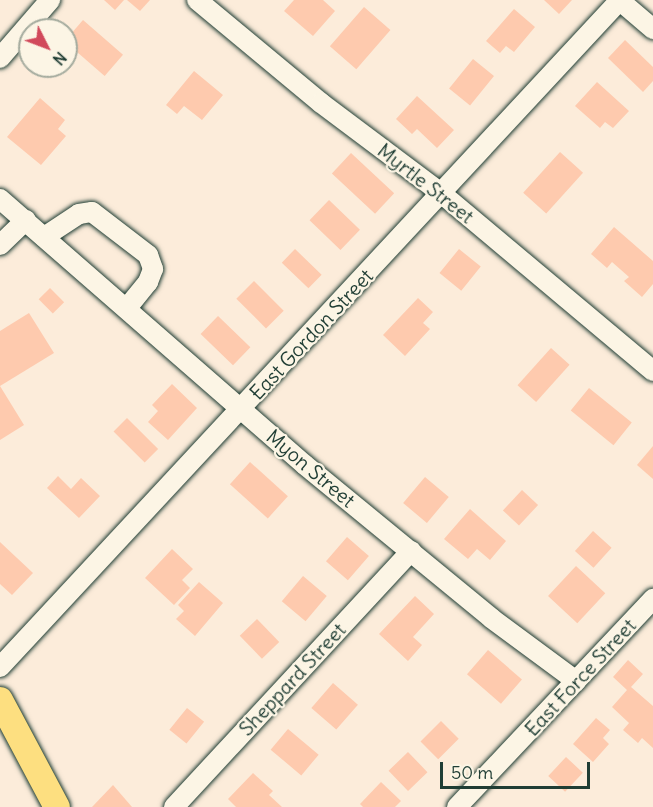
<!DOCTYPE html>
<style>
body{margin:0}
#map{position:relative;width:653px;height:807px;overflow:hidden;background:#fcecda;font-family:Delius,sans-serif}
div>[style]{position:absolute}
.building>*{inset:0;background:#fecaae;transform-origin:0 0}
.roads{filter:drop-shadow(0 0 2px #1f3d34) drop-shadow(0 0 2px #1f3d34)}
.minor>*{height:20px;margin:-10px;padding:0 10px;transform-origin:10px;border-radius:10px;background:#fcf5e5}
.major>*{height:26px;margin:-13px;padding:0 13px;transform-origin:13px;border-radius:13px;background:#fddf80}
span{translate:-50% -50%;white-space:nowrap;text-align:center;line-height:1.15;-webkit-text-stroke:4.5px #fcf5e5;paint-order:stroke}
.street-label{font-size:20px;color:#1f3d34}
.north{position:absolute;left:18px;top:18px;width:60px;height:60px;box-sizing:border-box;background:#fcf5e5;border:2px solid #a4ab9e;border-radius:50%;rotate:132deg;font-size:16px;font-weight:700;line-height:24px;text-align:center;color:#1f3d34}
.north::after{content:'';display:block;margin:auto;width:21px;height:27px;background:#d1495b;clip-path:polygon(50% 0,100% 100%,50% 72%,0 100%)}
.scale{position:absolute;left:440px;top:762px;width:150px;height:27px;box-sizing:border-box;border:3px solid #1f3d34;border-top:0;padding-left:8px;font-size:18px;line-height:21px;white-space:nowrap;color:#1f3d34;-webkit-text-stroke:4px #fcf5e5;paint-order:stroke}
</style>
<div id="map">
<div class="building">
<i style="clip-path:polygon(104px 0,124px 0,115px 10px)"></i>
<i style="clip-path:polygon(127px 0,150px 0,140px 11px)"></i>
<i style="clip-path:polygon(294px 0,323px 0,335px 11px,313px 36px,284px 11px)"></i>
<i style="clip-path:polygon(544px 0,572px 0,559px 14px)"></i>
<i style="left:364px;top:7px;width:35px;height:52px;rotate:41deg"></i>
<i style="clip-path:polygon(514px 9px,535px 27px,514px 52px,506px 46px,500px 53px,486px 41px)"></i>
<i style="left:83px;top:20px;width:53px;height:28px;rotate:41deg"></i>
<i style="clip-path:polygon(625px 40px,653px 67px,653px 81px,643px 92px,608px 58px)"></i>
<i style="left:473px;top:59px;width:27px;height:38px;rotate:39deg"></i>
<i style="clip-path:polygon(194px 71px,223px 95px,202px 120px,184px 106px,177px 114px,166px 105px)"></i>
<i style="clip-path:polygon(597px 82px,629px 111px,613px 128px,605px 122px,600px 128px,575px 106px)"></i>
<i style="clip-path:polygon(417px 96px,454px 130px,437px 148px,417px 129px,412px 134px,396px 119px)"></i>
<i style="clip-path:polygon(40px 98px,65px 120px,58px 129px,66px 136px,41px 165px,7px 137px)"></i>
<i style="left:560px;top:152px;width:31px;height:55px;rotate:42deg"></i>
<i style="left:351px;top:153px;width:59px;height:28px;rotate:43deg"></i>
<i style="left:329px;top:200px;width:43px;height:28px;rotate:44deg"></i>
<i style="clip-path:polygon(614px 227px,653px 261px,653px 284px,642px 297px,624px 281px,629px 277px,612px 262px,607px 268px,591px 254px)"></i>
<i style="left:295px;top:249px;width:37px;height:19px;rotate:44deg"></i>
<i style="left:459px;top:249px;width:28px;height:31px;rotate:39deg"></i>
<i style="left:254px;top:281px;width:42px;height:25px;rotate:45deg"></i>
<i style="left:50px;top:288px;width:20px;height:16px;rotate:45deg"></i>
<i style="clip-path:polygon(418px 298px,433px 312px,423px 323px,430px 329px,405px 356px,383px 335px)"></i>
<i style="clip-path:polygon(29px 313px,54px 353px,0 386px,0 331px)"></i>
<i style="left:218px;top:316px;width:45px;height:25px;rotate:44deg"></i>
<i style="left:551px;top:348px;width:25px;height:50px;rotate:42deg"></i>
<i style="clip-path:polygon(172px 384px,197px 408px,168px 440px,148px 422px,158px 411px,152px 405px)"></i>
<i style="clip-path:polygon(0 386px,24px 425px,0 440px)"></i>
<i style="left:589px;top:388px;width:55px;height:29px;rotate:39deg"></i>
<i style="left:127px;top:418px;width:44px;height:19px;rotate:45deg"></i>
<i style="clip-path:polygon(653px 446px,653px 479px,637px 465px)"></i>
<i style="left:250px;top:462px;width:51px;height:30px;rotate:42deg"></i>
<i style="clip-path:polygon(58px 476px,71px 489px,81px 478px,100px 496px,79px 518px,47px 488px)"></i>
<i style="left:425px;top:477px;width:31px;height:34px;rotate:40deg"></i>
<i style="left:522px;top:490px;width:22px;height:28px;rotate:43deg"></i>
<i style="clip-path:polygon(470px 509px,506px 541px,490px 560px,477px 549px,468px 559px,444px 539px)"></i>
<i style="left:593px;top:531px;width:25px;height:27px;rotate:42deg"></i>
<i style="left:347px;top:537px;width:29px;height:32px;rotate:41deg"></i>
<i style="clip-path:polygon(0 542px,33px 573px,12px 595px,0 584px)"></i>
<i style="clip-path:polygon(172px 549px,193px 569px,182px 580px,190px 588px,174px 605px,145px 578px)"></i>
<i style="left:576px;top:566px;width:40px;height:41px;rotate:43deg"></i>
<i style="left:303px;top:576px;width:31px;height:33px;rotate:40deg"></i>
<i style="clip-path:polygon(199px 582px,223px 603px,195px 636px,176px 619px,184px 611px,178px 605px)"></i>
<i style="clip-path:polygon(415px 596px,434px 614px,413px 637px,422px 645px,408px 661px,379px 634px)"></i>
<i style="left:257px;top:619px;width:32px;height:24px;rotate:46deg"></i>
<i style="left:488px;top:650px;width:45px;height:32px;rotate:41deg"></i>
<i style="clip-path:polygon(628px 660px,643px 674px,631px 687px,653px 706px,653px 748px,642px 738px,638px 743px,623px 730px,629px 723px,612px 707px,627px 690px,613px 677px)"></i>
<i style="left:333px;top:683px;width:33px;height:33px;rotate:41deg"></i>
<i style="left:187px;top:708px;width:22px;height:28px;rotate:39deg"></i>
<i style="clip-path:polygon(596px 718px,610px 730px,603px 738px,609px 744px,593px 762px,573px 744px)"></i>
<i style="left:441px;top:721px;width:25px;height:29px;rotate:45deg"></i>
<i style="left:288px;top:729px;width:40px;height:27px;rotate:40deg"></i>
<i style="left:408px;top:752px;width:28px;height:27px;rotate:46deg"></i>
<i style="left:566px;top:757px;width:23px;height:26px;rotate:43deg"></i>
<i style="clip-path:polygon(253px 773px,273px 791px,269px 795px,282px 807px,236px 807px,228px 799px)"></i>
<i style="clip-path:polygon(381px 782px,401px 801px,395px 807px,363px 807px,360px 804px)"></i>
<i style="clip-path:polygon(113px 785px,132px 807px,92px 807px)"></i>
</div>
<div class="roads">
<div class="minor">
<i style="left:197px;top:0;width:161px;rotate:39.7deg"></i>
<i style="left:321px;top:103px;width:150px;rotate:36.9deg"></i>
<i style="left:441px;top:193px;width:277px;rotate:40deg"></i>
<i style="left:619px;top:0;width:45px;rotate:40.5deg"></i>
<i style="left:0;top:58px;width:77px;rotate:-49.2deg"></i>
<i style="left:0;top:199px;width:405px;rotate:41.1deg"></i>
<i style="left:305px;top:465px;width:241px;rotate:39.4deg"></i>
<i style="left:491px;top:618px;width:106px;rotate:36.5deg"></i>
<i style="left:44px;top:237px;width:42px;rotate:-33.3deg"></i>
<i style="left:79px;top:214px;width:13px;rotate:-9deg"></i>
<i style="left:92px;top:212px;width:71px;rotate:37.5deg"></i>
<i style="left:148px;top:255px;width:15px;rotate:70deg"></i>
<i style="left:153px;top:269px;width:14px;rotate:111deg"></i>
<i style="left:148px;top:282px;width:33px;rotate:129deg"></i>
<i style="left:0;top:245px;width:36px;rotate:-44deg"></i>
<i style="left:0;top:667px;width:911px;rotate:-47.09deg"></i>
<i style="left:174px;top:807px;width:349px;rotate:-47.2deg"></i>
<i style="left:457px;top:807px;width:286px;rotate:-46.7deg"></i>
</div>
<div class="major">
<i style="left:0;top:700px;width:121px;rotate:62deg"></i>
</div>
</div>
<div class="street-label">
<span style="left:426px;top:183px;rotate:38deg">Myrtle Street</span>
<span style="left:311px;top:334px;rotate:-47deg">East Gordon Street</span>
<span style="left:311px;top:468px;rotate:40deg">Myon Street</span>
<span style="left:580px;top:677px;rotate:-47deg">East Force Street</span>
<span style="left:292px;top:679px;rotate:-47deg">Sheppard Street</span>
</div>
<div class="north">N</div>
<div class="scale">50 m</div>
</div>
